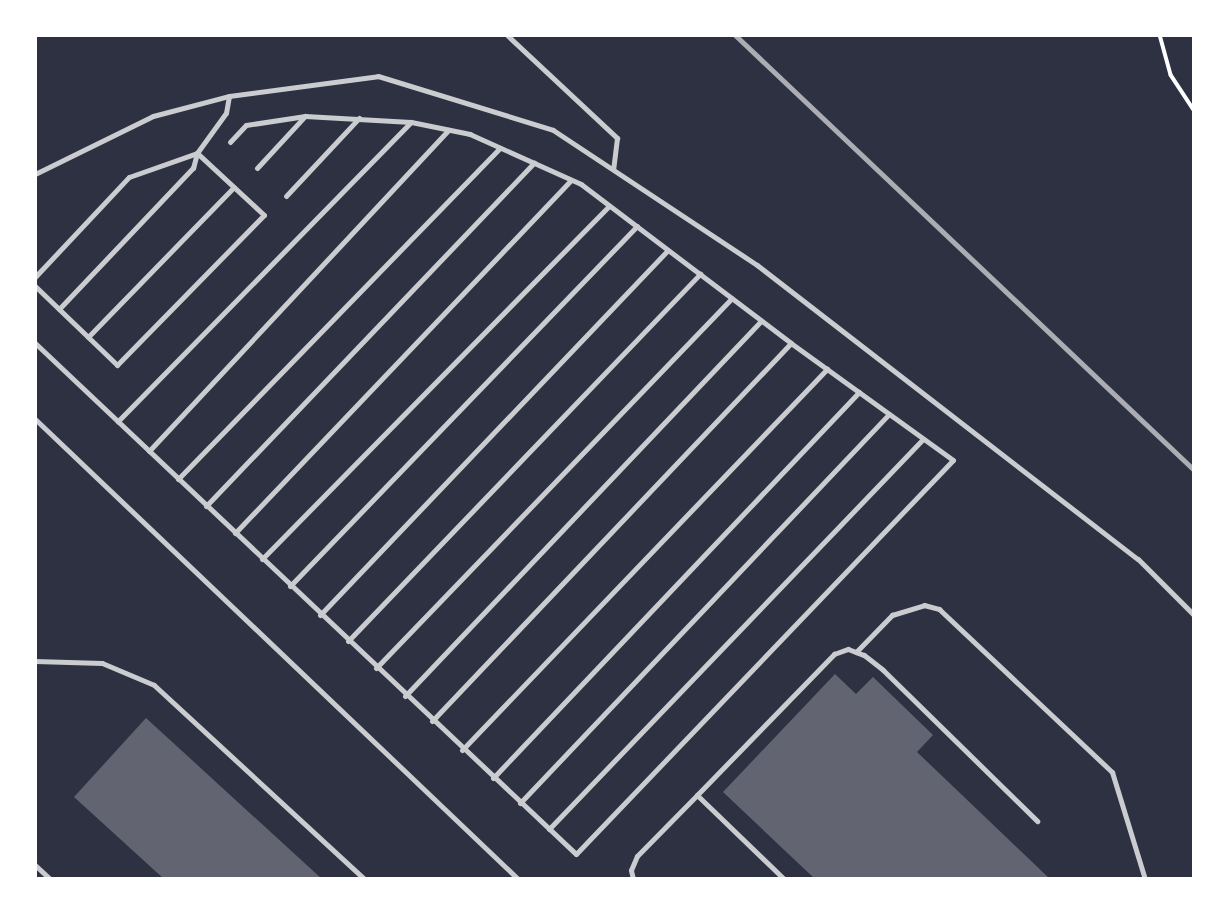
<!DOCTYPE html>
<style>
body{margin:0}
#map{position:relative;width:1229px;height:914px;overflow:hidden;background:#2d3142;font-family:"Alegreya Sans",sans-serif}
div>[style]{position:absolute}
.building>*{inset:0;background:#626471}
.path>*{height:3.5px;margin:-1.75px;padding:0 1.75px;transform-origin:1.75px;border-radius:1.75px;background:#fff}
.service>*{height:5px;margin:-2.5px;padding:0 2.5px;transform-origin:2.5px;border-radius:2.5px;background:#caccd0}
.rail>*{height:5px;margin:-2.5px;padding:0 2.5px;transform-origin:2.5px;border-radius:2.5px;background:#abadb3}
span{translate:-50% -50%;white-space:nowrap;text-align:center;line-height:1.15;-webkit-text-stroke:5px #fff;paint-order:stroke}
.frame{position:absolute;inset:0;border:37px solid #fff;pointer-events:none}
</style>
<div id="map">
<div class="building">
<i style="clip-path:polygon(835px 674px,856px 694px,873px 677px,933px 735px,917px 752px,1050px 879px,815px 879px,723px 792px)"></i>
<i style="clip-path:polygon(146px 718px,322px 879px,164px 879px,74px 797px)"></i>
</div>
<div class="path">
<i style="left:1160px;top:35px;width:41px;rotate:74.6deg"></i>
<i style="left:1171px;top:75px;width:42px;rotate:56.7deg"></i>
</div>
<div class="service">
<i style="left:507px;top:35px;width:151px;rotate:43.1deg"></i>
<i style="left:617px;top:138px;width:31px;rotate:97deg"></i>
<i style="left:230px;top:142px;width:23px;rotate:-47deg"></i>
<i style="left:246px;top:125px;width:60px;rotate:-8.7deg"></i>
<i style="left:305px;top:116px;width:106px;rotate:3.2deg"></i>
<i style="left:257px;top:168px;width:71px;rotate:-47.3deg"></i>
<i style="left:35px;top:174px;width:131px;rotate:-26.2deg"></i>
<i style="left:153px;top:116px;width:79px;rotate:-14.7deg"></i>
<i style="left:229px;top:96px;width:150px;rotate:-7.6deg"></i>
<i style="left:378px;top:76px;width:183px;rotate:17.1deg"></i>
<i style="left:553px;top:130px;width:245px;rotate:33.5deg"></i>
<i style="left:757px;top:265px;width:481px;rotate:37.7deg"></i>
<i style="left:1138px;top:559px;width:79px;rotate:45deg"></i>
<i style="left:286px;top:196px;width:107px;rotate:-46.9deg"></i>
<i style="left:35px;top:277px;width:137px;rotate:-46.8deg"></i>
<i style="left:129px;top:177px;width:72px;rotate:-19.4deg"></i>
<i style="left:35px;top:286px;width:114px;rotate:43.9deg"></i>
<i style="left:117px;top:365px;width:210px;rotate:-45.6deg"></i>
<i style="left:264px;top:215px;width:91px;rotate:-137.2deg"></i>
<i style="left:59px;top:309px;width:195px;rotate:-46.5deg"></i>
<i style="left:193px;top:168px;width:16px;rotate:-75deg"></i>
<i style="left:197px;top:153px;width:49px;rotate:-54.1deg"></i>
<i style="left:226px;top:113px;width:17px;rotate:-80deg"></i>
<i style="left:88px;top:337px;width:209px;rotate:-45.8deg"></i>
<i style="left:35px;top:343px;width:744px;rotate:43.37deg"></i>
<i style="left:576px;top:854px;width:545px;rotate:-46.26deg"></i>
<i style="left:953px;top:460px;width:200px;rotate:-144.2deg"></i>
<i style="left:791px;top:343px;width:263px;rotate:-142.9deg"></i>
<i style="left:581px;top:184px;width:122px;rotate:-155.8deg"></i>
<i style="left:470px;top:134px;width:60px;rotate:-168.5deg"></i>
<i style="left:411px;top:122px;width:419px;rotate:134.4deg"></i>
<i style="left:35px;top:419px;width:667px;rotate:43.6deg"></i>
<i style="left:149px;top:451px;width:439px;rotate:-47deg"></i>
<i style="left:178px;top:479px;width:462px;rotate:-45.8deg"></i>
<i style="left:206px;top:506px;width:475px;rotate:-46.3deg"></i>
<i style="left:235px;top:533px;width:487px;rotate:-46.4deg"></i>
<i style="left:262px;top:559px;width:495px;rotate:-45.5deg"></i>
<i style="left:290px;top:586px;width:500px;rotate:-46.05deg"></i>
<i style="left:320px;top:615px;width:504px;rotate:-46.37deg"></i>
<i style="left:348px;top:641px;width:509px;rotate:-46.2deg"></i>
<i style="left:856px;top:652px;width:52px;rotate:-45.8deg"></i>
<i style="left:892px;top:615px;width:34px;rotate:-17deg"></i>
<i style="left:924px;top:605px;width:16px;rotate:15deg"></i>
<i style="left:939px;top:609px;width:238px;rotate:43.3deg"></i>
<i style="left:1112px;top:772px;width:112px;rotate:72.9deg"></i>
<i style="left:35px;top:661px;width:67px;rotate:1.7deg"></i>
<i style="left:102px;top:663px;width:56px;rotate:22.9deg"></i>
<i style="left:154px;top:685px;width:286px;rotate:42.7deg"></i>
<i style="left:376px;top:668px;width:513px;rotate:-46.1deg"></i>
<i style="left:405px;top:696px;width:517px;rotate:-46.49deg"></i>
<i style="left:432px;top:721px;width:521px;rotate:-46.48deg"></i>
<i style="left:462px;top:750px;width:528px;rotate:-46.23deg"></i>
<i style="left:493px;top:778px;width:532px;rotate:-46.52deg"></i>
<i style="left:520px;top:803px;width:536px;rotate:-46.51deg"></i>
<i style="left:549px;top:829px;width:540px;rotate:-46.2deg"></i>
<i style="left:35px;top:865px;width:21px;rotate:43deg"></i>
<i style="left:633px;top:879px;width:9px;rotate:-103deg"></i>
<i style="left:631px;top:870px;width:15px;rotate:-67deg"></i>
<i style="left:637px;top:856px;width:86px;rotate:-45.5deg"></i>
<i style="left:784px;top:879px;width:121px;rotate:-136deg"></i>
<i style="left:697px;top:795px;width:197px;rotate:-45.8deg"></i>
<i style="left:834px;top:654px;width:15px;rotate:-20deg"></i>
<i style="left:848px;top:649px;width:17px;rotate:21deg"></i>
<i style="left:864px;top:655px;width:24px;rotate:38deg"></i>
<i style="left:883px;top:670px;width:216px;rotate:44.4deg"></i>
</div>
<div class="rail">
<i style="left:735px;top:35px;width:632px;rotate:43.46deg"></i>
</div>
<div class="frame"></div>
</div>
